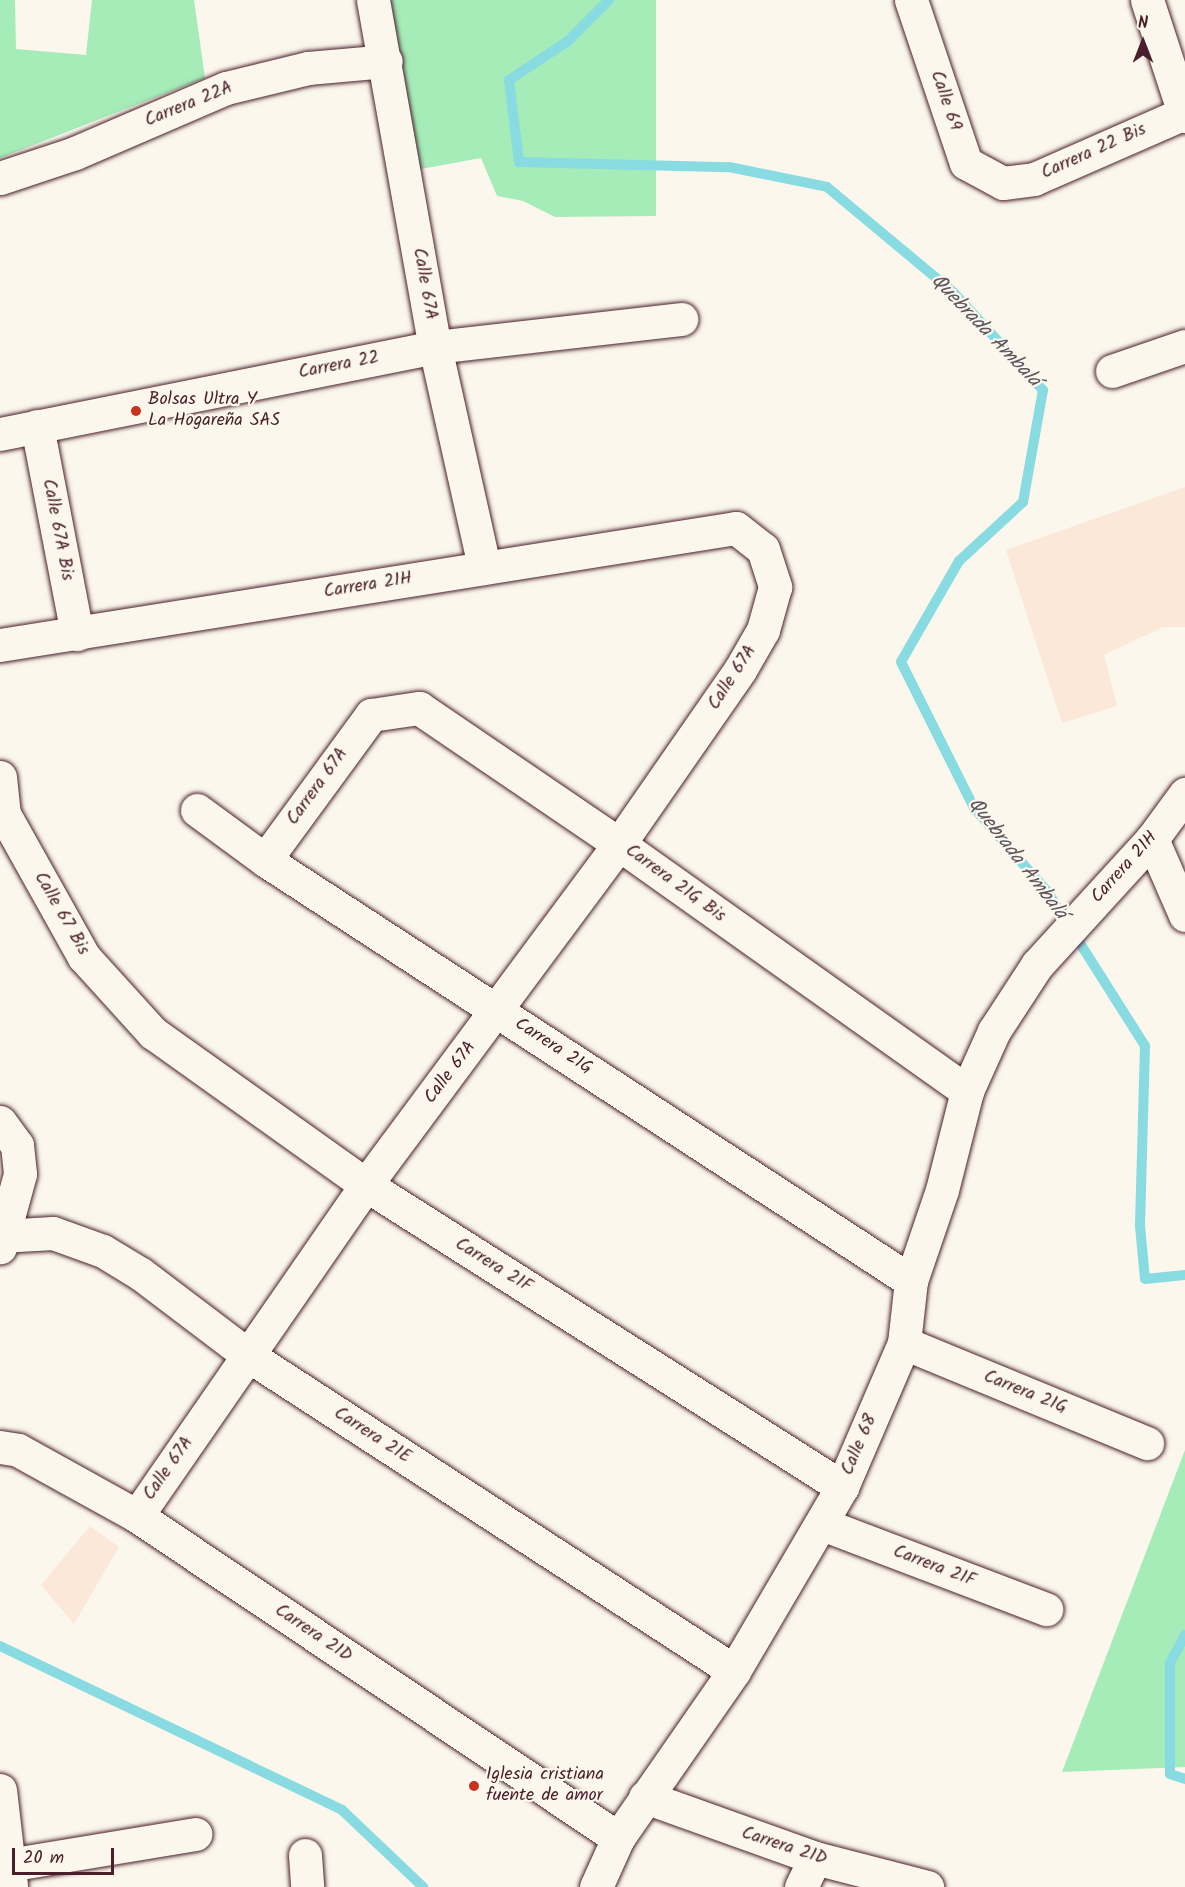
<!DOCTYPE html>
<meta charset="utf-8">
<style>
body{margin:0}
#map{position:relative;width:1185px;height:1887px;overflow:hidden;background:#fbf7ec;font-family:Kalam,sans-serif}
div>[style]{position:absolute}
.built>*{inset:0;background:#fbe8d9}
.green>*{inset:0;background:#a5ecb9}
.stream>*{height:10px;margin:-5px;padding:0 5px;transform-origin:5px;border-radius:5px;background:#89dbe2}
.roads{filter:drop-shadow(0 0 2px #4a1f2b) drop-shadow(0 0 2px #4a1f2b)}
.minor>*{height:33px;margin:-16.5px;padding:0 16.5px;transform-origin:16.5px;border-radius:16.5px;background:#fbf7ec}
.dots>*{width:16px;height:16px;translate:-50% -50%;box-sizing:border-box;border:3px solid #fbf7ec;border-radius:50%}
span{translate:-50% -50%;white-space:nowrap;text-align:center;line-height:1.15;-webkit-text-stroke:4.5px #fbf7ec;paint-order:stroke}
.street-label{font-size:18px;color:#4a1f2b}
.poi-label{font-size:18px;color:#4a1f2b}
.left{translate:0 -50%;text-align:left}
.water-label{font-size:20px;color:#5d5762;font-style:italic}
.north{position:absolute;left:1113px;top:12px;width:60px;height:60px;-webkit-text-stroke:4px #fbf7ec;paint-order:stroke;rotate:0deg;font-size:16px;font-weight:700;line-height:24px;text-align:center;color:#4a1f2b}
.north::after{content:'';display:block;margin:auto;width:21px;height:27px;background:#4a1f2b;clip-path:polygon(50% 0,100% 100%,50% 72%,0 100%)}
.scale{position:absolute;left:12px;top:1848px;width:102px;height:27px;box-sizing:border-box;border:3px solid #4a1f2b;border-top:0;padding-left:8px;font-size:18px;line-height:21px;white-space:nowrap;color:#4a1f2b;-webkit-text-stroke:4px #fbf7ec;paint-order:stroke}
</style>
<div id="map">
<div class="built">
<i style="clip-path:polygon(1185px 487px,1185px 627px,1163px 627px,1104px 655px,1117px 706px,1062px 723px,1006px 550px)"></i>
<i style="clip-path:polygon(90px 1526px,119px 1547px,74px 1624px,41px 1585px)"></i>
</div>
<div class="green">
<i style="clip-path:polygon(0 0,15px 0,16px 49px,86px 55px,92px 0,194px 0,205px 78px,0 158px)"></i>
<i style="clip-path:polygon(387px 0,656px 0,656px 216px,555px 217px,523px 201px,497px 196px,481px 158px,410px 171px)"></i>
<i style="clip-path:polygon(1185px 1450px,1185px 1767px,1062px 1772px)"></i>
</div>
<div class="stream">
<i style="left:609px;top:0;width:58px;rotate:135deg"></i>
<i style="left:568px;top:41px;width:71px;rotate:146.5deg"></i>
<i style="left:509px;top:80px;width:83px;rotate:83deg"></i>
<i style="left:519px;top:162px;width:210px;rotate:1.4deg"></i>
<i style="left:729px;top:167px;width:100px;rotate:11.5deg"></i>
<i style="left:827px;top:187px;width:165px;rotate:39.8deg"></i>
<i style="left:954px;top:293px;width:132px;rotate:47.5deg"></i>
<i style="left:1043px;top:390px;width:114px;rotate:100.1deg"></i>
<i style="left:1023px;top:502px;width:87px;rotate:137.3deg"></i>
<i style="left:959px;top:561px;width:116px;rotate:119.9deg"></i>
<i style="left:901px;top:662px;width:163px;rotate:63.4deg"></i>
<i style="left:974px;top:808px;width:111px;rotate:48.7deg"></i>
<i style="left:1047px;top:891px;width:183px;rotate:57.7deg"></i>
<i style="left:1145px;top:1046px;width:180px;rotate:91.6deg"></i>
<i style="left:1140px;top:1226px;width:53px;rotate:84.6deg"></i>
<i style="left:1145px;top:1279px;width:40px;rotate:-5.7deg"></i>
<i style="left:1185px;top:1635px;width:32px;rotate:118deg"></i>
<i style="left:1170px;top:1663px;width:111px;rotate:90deg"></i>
<i style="left:1170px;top:1774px;width:16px;rotate:18deg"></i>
<i style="left:0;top:1646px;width:379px;rotate:25.6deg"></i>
<i style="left:342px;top:1810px;width:112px;rotate:43.5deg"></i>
</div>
<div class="roads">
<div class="minor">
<i style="left:373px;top:0;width:352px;rotate:79.9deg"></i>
<i style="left:435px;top:347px;width:224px;rotate:77.4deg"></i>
<i style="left:911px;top:0;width:172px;rotate:71.4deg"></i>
<i style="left:966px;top:163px;width:42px;rotate:28.4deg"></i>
<i style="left:1003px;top:183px;width:31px;rotate:-7deg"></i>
<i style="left:1034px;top:179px;width:164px;rotate:-23.7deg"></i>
<i style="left:1147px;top:0;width:122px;rotate:71.9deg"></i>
<i style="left:0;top:178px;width:79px;rotate:-18.4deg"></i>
<i style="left:75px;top:153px;width:164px;rotate:-23.3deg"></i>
<i style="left:226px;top:88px;width:84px;rotate:-13.7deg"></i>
<i style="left:308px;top:68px;width:78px;rotate:-5.1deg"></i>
<i style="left:1112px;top:371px;width:77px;rotate:-18.9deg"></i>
<i style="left:37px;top:426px;width:212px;rotate:79.1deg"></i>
<i style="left:0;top:434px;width:444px;rotate:-11.3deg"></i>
<i style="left:435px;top:347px;width:248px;rotate:-6.5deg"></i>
<i style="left:0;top:645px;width:745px;rotate:-9.03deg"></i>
<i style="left:736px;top:528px;width:34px;rotate:38deg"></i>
<i style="left:763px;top:549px;width:40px;rotate:72deg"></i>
<i style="left:775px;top:587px;width:45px;rotate:105.6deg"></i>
<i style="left:763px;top:630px;width:46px;rotate:119.9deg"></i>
<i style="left:740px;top:670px;width:212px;rotate:124.8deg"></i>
<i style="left:619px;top:844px;width:425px;rotate:126.6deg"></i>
<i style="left:366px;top:1185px;width:402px;rotate:124.7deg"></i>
<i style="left:0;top:777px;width:37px;rotate:84deg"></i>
<i style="left:4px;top:814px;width:164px;rotate:60.8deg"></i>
<i style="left:84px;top:957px;width:103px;rotate:47.8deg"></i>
<i style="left:153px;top:1033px;width:262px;rotate:35.5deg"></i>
<i style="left:366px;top:1185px;width:564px;rotate:32.39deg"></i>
<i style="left:197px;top:810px;width:84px;rotate:36.3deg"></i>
<i style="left:265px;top:860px;width:771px;rotate:33.09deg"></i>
<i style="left:1152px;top:839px;width:83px;rotate:66.5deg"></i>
<i style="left:265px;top:860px;width:180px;rotate:-53.8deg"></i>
<i style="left:371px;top:715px;width:49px;rotate:-8.3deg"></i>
<i style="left:419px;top:708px;width:242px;rotate:34.2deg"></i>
<i style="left:619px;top:844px;width:427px;rotate:35.4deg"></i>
<i style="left:0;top:1122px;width:29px;rotate:54deg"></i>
<i style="left:17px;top:1145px;width:29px;rotate:84deg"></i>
<i style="left:20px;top:1174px;width:76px;rotate:105.3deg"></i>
<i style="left:0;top:1236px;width:53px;rotate:-3.2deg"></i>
<i style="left:53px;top:1233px;width:53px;rotate:19.8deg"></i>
<i style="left:103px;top:1251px;width:44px;rotate:31.2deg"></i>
<i style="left:141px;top:1274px;width:136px;rotate:37.2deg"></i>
<i style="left:249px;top:1356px;width:578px;rotate:33deg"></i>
<i style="left:904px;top:1343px;width:263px;rotate:22.4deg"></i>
<i style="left:0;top:1447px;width:18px;rotate:9deg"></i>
<i style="left:18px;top:1450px;width:136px;rotate:29deg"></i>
<i style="left:137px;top:1516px;width:579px;rotate:33.8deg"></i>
<i style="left:822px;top:1524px;width:240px;rotate:20.8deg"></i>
<i style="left:0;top:1790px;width:96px;rotate:83.4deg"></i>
<i style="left:645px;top:1797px;width:181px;rotate:19.7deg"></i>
<i style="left:815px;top:1858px;width:116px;rotate:14.5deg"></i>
<i style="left:305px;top:1855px;width:32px;rotate:86deg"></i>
<i style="left:8px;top:1865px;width:190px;rotate:-9.4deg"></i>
<i style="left:596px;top:1887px;width:54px;rotate:-65.8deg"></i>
<i style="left:618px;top:1838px;width:203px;rotate:-55.2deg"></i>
<i style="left:734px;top:1671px;width:213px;rotate:-59.6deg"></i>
<i style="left:842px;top:1487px;width:157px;rotate:-66.7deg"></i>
<i style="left:904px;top:1343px;width:62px;rotate:-83.6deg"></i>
<i style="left:911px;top:1281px;width:96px;rotate:-71.2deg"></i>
<i style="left:942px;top:1190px;width:102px;rotate:-75.8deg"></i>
<i style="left:967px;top:1091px;width:66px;rotate:-65.8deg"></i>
<i style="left:994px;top:1031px;width:79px;rotate:-56.9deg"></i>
<i style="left:1037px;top:965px;width:171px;rotate:-47.6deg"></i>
<i style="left:1152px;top:839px;width:56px;rotate:-53.7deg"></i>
<i style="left:801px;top:1887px;width:32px;rotate:-64deg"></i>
</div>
</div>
<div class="dots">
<i style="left:136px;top:411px;background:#c8321e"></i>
<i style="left:474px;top:1786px;background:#c8321e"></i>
</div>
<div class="street-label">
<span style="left:945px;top:101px;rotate:71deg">Calle 69</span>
<span style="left:189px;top:105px;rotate:-22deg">Carrera 22A</span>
<span style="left:1094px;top:152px;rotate:-24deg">Carrera 22 Bis</span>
<span style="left:424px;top:284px;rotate:80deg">Calle 67A</span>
<span style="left:339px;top:366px;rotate:-11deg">Carrera 22</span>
<span style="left:57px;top:530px;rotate:79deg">Calle 67A Bis</span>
<span style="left:368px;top:586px;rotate:-9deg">Carrera 21H</span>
<span style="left:733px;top:678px;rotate:-57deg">Calle 67A</span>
<span style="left:318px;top:787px;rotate:-54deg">Carrera 67A</span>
<span style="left:1125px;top:868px;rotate:-48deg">Carrera 21H</span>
<span style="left:675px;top:884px;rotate:36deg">Carrera 21G Bis</span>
<span style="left:61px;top:914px;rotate:60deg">Calle 67 Bis</span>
<span style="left:553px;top:1047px;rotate:33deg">Carrera 21G</span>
<span style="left:451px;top:1073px;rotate:-53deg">Calle 67A</span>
<span style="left:493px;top:1266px;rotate:32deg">Carrera 21F</span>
<span style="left:1025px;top:1393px;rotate:22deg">Carrera 21G</span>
<span style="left:372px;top:1436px;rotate:33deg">Carrera 21E</span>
<span style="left:860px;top:1445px;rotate:-67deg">Calle 68</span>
<span style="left:169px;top:1469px;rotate:-55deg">Calle 67A</span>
<span style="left:934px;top:1567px;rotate:21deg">Carrera 21F</span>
<span style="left:313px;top:1634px;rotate:34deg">Carrera 21D</span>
<span style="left:784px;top:1847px;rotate:18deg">Carrera 21D</span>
</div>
<div class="poi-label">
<span class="left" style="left:148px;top:411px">Bolsas Ultra Y<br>La Hogareña SAS</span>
<span class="left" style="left:486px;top:1786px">Iglesia cristiana<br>fuente de amor</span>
</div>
<div class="water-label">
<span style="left:985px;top:331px;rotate:46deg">Quebrada Ambalá</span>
<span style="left:1017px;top:859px;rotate:52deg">Quebrada Ambalá</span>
</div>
<div class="north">N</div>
<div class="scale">20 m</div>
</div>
